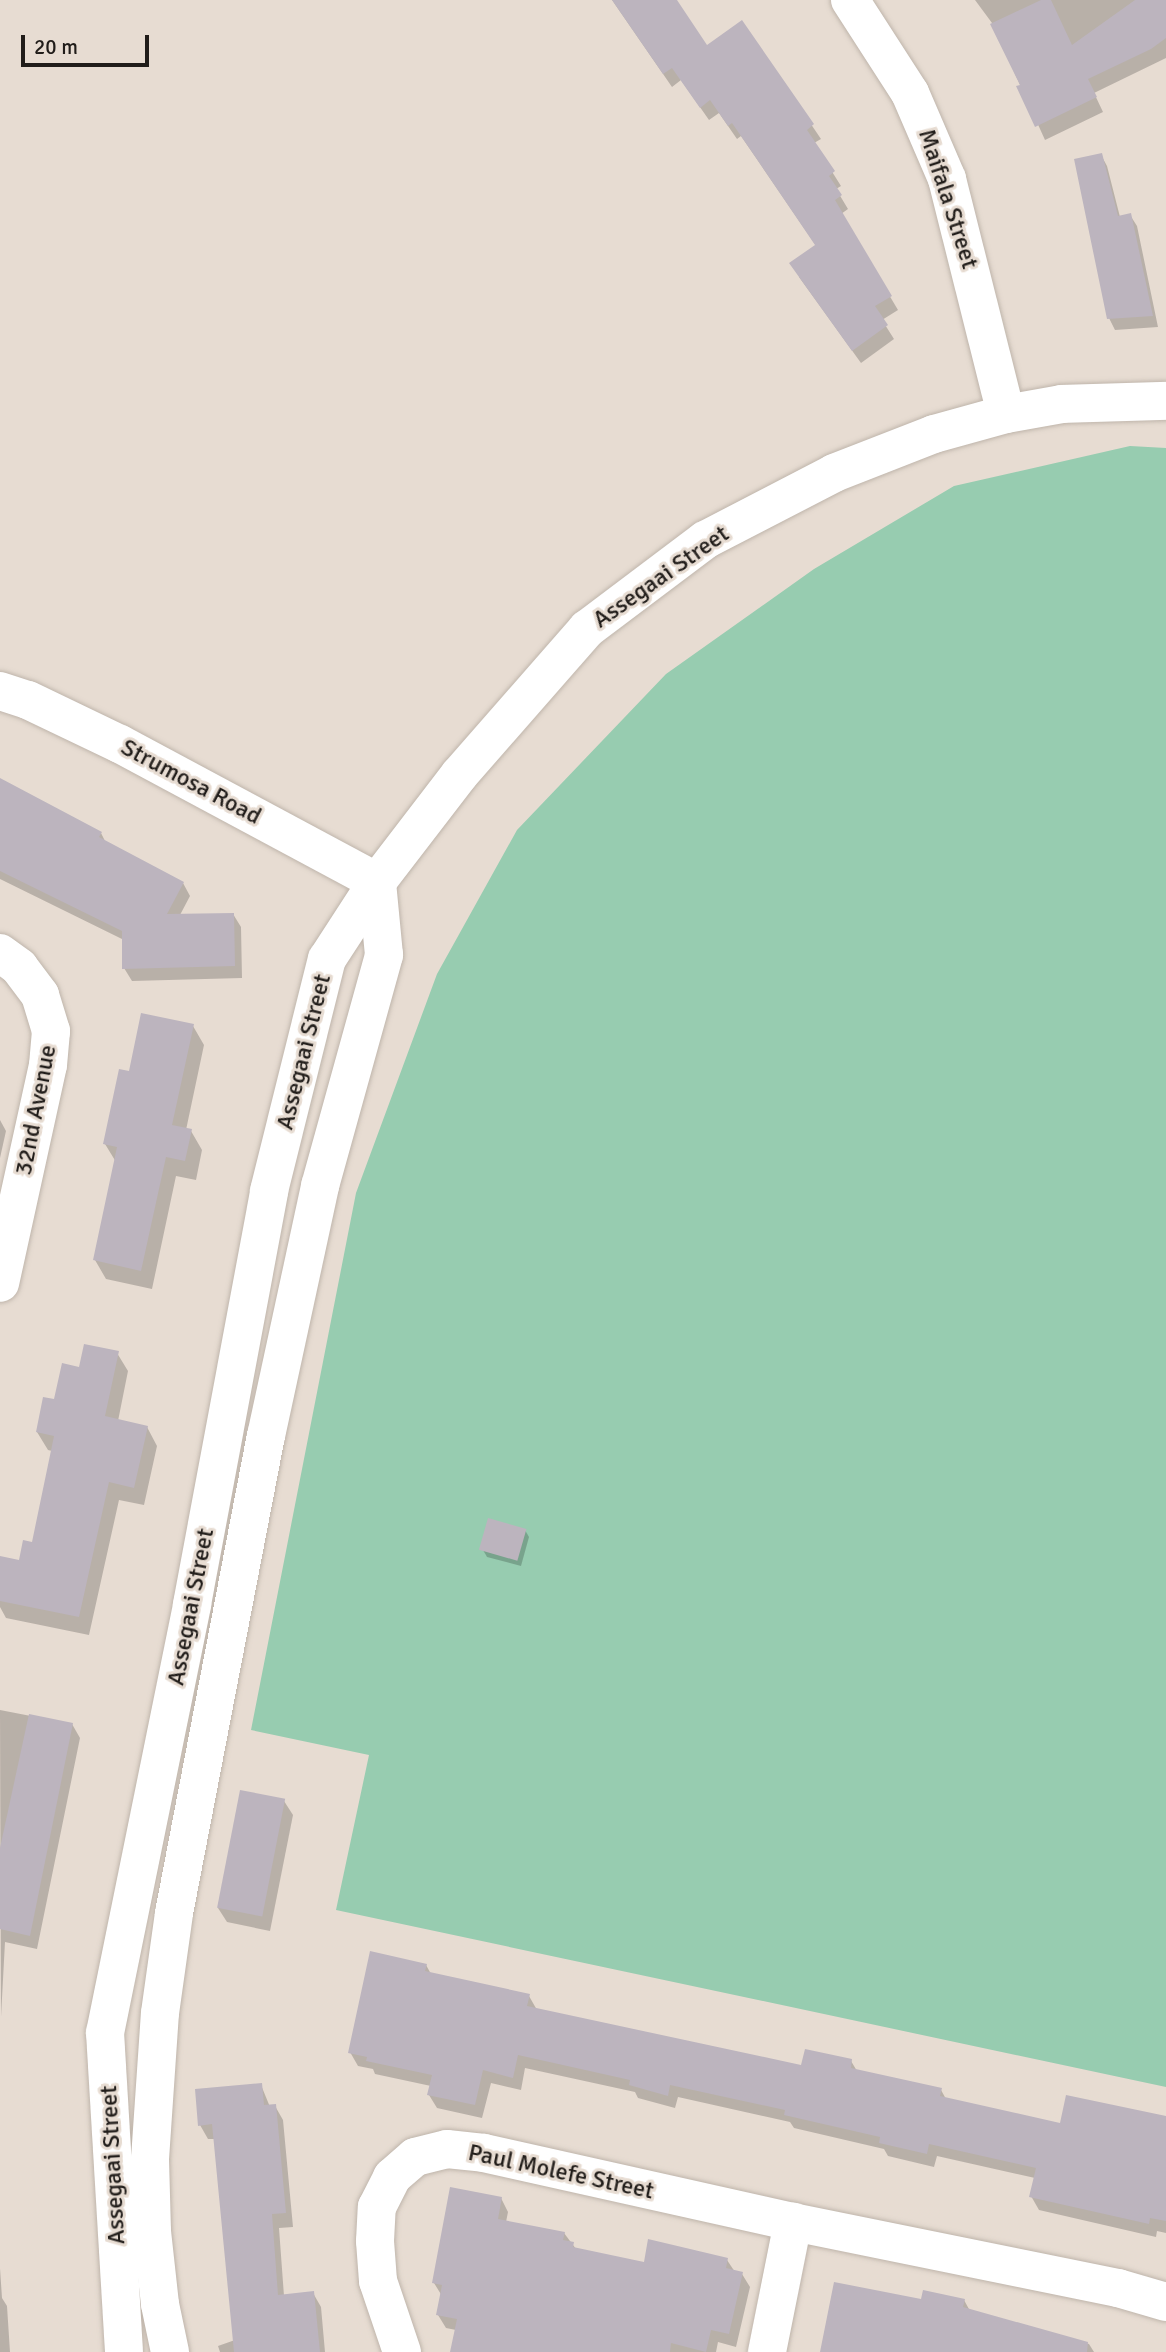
<!DOCTYPE html>
<style>
body{margin:0}
#map{position:relative;width:1166px;height:2352px;overflow:hidden;background:#e7dcd2;font-family:Signika,sans-serif}
div>[style]{position:absolute}
.green>*{inset:0;background:#97ccb0}
.shadow>*{inset:0;background:#0003}
.building>*{inset:0;background:#bcb4be;transform-origin:0 0}
.roads{filter:drop-shadow(0 0 2px #bfb5ab) drop-shadow(0 0 2px #bfb5ab)}
.minor>*{height:38px;margin:-19px;padding:0 19px;transform-origin:19px;border-radius:19px;background:#fff}
span{translate:-50% -50%;white-space:nowrap;text-align:center;line-height:1.15;-webkit-text-stroke:6px #e7dcd2;paint-order:stroke}
.street-label{font-size:24px;color:#211d1a}
.scale{position:absolute;left:21px;top:35px;width:128px;height:32px;box-sizing:border-box;border:4px solid #211d1a;border-top:0;padding-left:9px;font-size:21px;line-height:24px;white-space:nowrap;color:#211d1a;-webkit-text-stroke:5px #e7dcd2;paint-order:stroke}
</style>
<div id="map">
<div class="green">
<i style="clip-path:polygon(1130px 446px,1166px 448px,1166px 2087px,336px 1910px,369px 1755px,251px 1730px,356px 1193px,437px 974px,517px 830px,666px 674px,814px 569px,954px 486px)"></i>
</div>
<div class="shadow">
<i style="clip-path:polygon(612px 0,675px 0,706px 47px,742px 22px,821px 139px,814px 143px,841px 186px,836px 189px,848px 209px,841px 214px,898px 310px,882px 320px,894px 339px,861px 363px,799px 277px,817px 247px,741px 136px,737px 139px,719px 113px,709px 120px,681px 80px,672px 87px)"></i>
<i style="clip-path:polygon(975px 0,1166px 0,1166px 58px,1094px 93px,1103px 112px,1045px 140px,992px 23px)"></i>
<i style="clip-path:polygon(1101px 155px,1107px 166px,1120px 217px,1130px 215px,1137px 226px,1158px 327px,1115px 330px,1109px 318px)"></i>
<i style="clip-path:polygon(0 781px,101px 833px,106px 843px,183px 883px,190px 896px,180px 915px,233px 914px,241px 927px,242px 978px,132px 981px,124px 968px,124px 940px,0 879px)"></i>
<i style="clip-path:polygon(193px 1026px,204px 1045px,186px 1130px,191px 1131px,202px 1150px,196px 1180px,176px 1176px,152px 1289px,106px 1279px,95px 1260px,116px 1162px,105px 1144px,130px 1073px)"></i>
<i style="clip-path:polygon(0 1120px,6px 1131px,0 1158px)"></i>
<i style="clip-path:polygon(117px 1353px,128px 1371px,118px 1421px,147px 1427px,157px 1446px,144px 1505px,119px 1500px,89px 1635px,6px 1618px,0 1607px,0 1577px,21px 1562px,33px 1544px,52px 1451px,48px 1450px,37px 1432px,80px 1369px)"></i>
<i style="clip-path:polygon(525px 1530px,529px 1537px,521px 1566px,487px 1557px,483px 1550px)"></i>
<i style="clip-path:polygon(0 1710px,72px 1724px,80px 1738px,37px 1949px,5px 1942px,1px 2017px)"></i>
<i style="clip-path:polygon(284px 1801px,293px 1815px,270px 1931px,227px 1922px,218px 1908px)"></i>
<i style="clip-path:polygon(426px 1965px,431px 1974px,529px 1996px,537px 2010px,803px 2067px,851px 2061px,857px 2071px,941px 2090px,946px 2099px,1061px 2125px,1166px 2118px,1166px 2233px,1157px 2231px,1156px 2237px,1039px 2210px,1031px 2196px,1035px 2178px,937px 2156px,934px 2167px,888px 2156px,884px 2149px,794px 2128px,790px 2122px,678px 2097px,675px 2108px,638px 2098px,635px 2092px,525px 2068px,521px 2090px,491px 2083px,482px 2118px,437px 2108px,429px 2095px,431px 2086px,375px 2074px,373px 2069px,358px 2066px,350px 2052px)"></i>
<i style="clip-path:polygon(261px 2085px,270px 2107px,275px 2106px,283px 2120px,293px 2227px,279px 2228px,284px 2296px,313px 2293px,321px 2307px,325px 2352px,220px 2352px,218px 2346px,235px 2340px,215px 2139px,208px 2139px,200px 2125px)"></i>
<i style="clip-path:polygon(501px 2198px,508px 2212px,506px 2222px,564px 2233px,576px 2249px,646px 2264px,727px 2260px,735px 2272px,742px 2274px,750px 2287px,736px 2347px,718px 2342px,716px 2352px,452px 2352px,456px 2330px,446px 2328px,438px 2315px,442px 2296px,434px 2283px)"></i>
<i style="clip-path:polygon(0 2268px,2px 2298px,7px 2306px,10px 2352px,0 2352px)"></i>
<i style="clip-path:polygon(964px 2300px,970px 2311px,1089px 2344px,1094px 2352px,822px 2352px,922px 2301px)"></i>
</div>
<div class="building">
<i style="clip-path:polygon(612px 0,677px 0,707px 45px,742px 20px,814px 124px,807px 130px,835px 171px,829px 176px,842px 195px,835px 200px,892px 296px,875px 306px,888px 325px,852px 351px,789px 263px,815px 245px,754px 155px,732px 123px,728px 126px,710px 100px,700px 108px,672px 68px,663px 74px)"></i>
<i style="clip-path:polygon(1041px 0,1051px 0,1072px 45px,1135px 0,1166px 0,1166px 38px,1151px 49px,1088px 79px,1097px 97px,1035px 127px,1016px 86px,1020px 85px,990px 24px)"></i>
<i style="clip-path:polygon(1102px 153px,1118px 216px,1131px 213px,1153px 316px,1107px 319px,1074px 159px)"></i>
<i style="clip-path:polygon(0 778px,102px 832px,99px 837px,184px 882px,167px 914px,234px 913px,235px 966px,122px 969px,122px 931px,0 871px)"></i>
<i style="clip-path:polygon(141px 1013px,194px 1024px,172px 1125px,192px 1129px,185px 1161px,166px 1157px,141px 1271px,93px 1260px,117px 1147px,103px 1144px,119px 1069px,129px 1071px)"></i>
<i style="clip-path:polygon(84px 1344px,119px 1351px,105px 1416px,148px 1426px,134px 1488px,109px 1482px,79px 1617px,0 1601px,0 1556px,19px 1560px,23px 1540px,32px 1542px,54px 1436px,36px 1432px,43px 1397px,54px 1399px,62px 1363px,79px 1367px)"></i>
<i style="left:488px;top:1518px;width:40px;height:33px;rotate:16deg"></i>
<i style="clip-path:polygon(29px 1714px,73px 1723px,30px 1936px,0 1929px,0 1848px)"></i>
<i style="left:240px;top:1790px;width:46px;height:120px;rotate:11deg"></i>
<i style="clip-path:polygon(370px 1951px,427px 1964px,425px 1971px,530px 1994px,527px 2006px,801px 2065px,805px 2049px,852px 2059px,851px 2068px,942px 2088px,940px 2096px,1060px 2123px,1066px 2095px,1166px 2116px,1166px 2221px,1150px 2218px,1149px 2224px,1029px 2197px,1036px 2168px,929px 2144px,927px 2154px,879px 2143px,880px 2137px,784px 2115px,785px 2110px,670px 2085px,668px 2096px,629px 2085px,630px 2080px,518px 2055px,513px 2078px,483px 2070px,475px 2105px,427px 2095px,432px 2075px,366px 2061px,367px 2057px,348px 2053px)"></i>
<i style="clip-path:polygon(262px 2083px,264px 2105px,276px 2104px,286px 2213px,272px 2214px,278px 2295px,314px 2291px,320px 2352px,234px 2352px,212px 2124px,198px 2126px,195px 2089px)"></i>
<i style="clip-path:polygon(450px 2187px,502px 2197px,498px 2219px,565px 2232px,563px 2240px,574px 2242px,573px 2247px,644px 2262px,648px 2239px,728px 2258px,726px 2268px,743px 2272px,729px 2334px,711px 2330px,706px 2352px,671px 2343px,670px 2352px,450px 2352px,457px 2319px,436px 2315px,442px 2285px,432px 2283px)"></i>
<i style="clip-path:polygon(834px 2282px,921px 2299px,923px 2290px,965px 2299px,963px 2307px,1088px 2342px,1087px 2352px,820px 2352px)"></i>
</div>
<div class="roads">
<div class="minor">
<i style="left:850px;top:0;width:111px;rotate:57.2deg"></i>
<i style="left:910px;top:93px;width:94px;rotate:66.7deg"></i>
<i style="left:947px;top:179px;width:242px;rotate:75.9deg"></i>
<i style="left:0;top:691px;width:29px;rotate:18deg"></i>
<i style="left:28px;top:700px;width:102px;rotate:25.6deg"></i>
<i style="left:120px;top:744px;width:292px;rotate:28.2deg"></i>
<i style="left:0;top:953px;width:24px;rotate:36deg"></i>
<i style="left:19px;top:967px;width:35px;rotate:53deg"></i>
<i style="left:40px;top:995px;width:38px;rotate:73deg"></i>
<i style="left:51px;top:1031px;width:34px;rotate:95deg"></i>
<i style="left:48px;top:1065px;width:223px;rotate:102.4deg"></i>
<i style="left:124px;top:2352px;width:320px;rotate:-93.4deg"></i>
<i style="left:105px;top:2033px;width:438px;rotate:-78.5deg"></i>
<i style="left:192px;top:1604px;width:420px;rotate:-79.4deg"></i>
<i style="left:269px;top:1191px;width:239px;rotate:-76deg"></i>
<i style="left:327px;top:959px;width:92px;rotate:-57deg"></i>
<i style="left:377px;top:882px;width:136px;rotate:-52.5deg"></i>
<i style="left:460px;top:774px;width:193px;rotate:-48.8deg"></i>
<i style="left:587px;top:629px;width:148px;rotate:-37deg"></i>
<i style="left:705px;top:540px;width:145px;rotate:-27.4deg"></i>
<i style="left:834px;top:473px;width:107px;rotate:-21.3deg"></i>
<i style="left:934px;top:434px;width:75px;rotate:-15.5deg"></i>
<i style="left:1006px;top:414px;width:57px;rotate:-10.1deg"></i>
<i style="left:1062px;top:404px;width:104px;rotate:-1.7deg"></i>
<i style="left:170px;top:2352px;width:49px;rotate:-101.8deg"></i>
<i style="left:160px;top:2304px;width:73px;rotate:-96.3deg"></i>
<i style="left:152px;top:2231px;width:72px;rotate:-91.6deg"></i>
<i style="left:150px;top:2159px;width:146px;rotate:-86.1deg"></i>
<i style="left:160px;top:2013px;width:101px;rotate:-82deg"></i>
<i style="left:174px;top:1913px;width:486px;rotate:-79.1deg"></i>
<i style="left:266px;top:1436px;width:256px;rotate:-77.8deg"></i>
<i style="left:320px;top:1186px;width:240px;rotate:-74.5deg"></i>
<i style="left:384px;top:955px;width:73px;rotate:-95.5deg"></i>
<i style="left:402px;top:2352px;width:75px;rotate:-108.7deg"></i>
<i style="left:378px;top:2281px;width:40px;rotate:-94.3deg"></i>
<i style="left:375px;top:2241px;width:34px;rotate:-87deg"></i>
<i style="left:377px;top:2207px;width:34px;rotate:-63deg"></i>
<i style="left:392px;top:2177px;width:30px;rotate:-41deg"></i>
<i style="left:415px;top:2157px;width:33px;rotate:-14deg"></i>
<i style="left:447px;top:2149px;width:37px;rotate:6deg"></i>
<i style="left:484px;top:2153px;width:317px;rotate:12.6deg"></i>
<i style="left:793px;top:2222px;width:332px;rotate:11.5deg"></i>
<i style="left:1118px;top:2288px;width:50px;rotate:16.3deg"></i>
<i style="left:767px;top:2352px;width:133px;rotate:-78.7deg"></i>
</div>
</div>
<div class="street-label">
<span style="left:948px;top:199px;rotate:72deg">Maifala Street</span>
<span style="left:661px;top:577px;rotate:-35deg">Assegaai Street</span>
<span style="left:191px;top:782px;rotate:28deg">Strumosa Road</span>
<span style="left:304px;top:1052px;rotate:-76deg">Assegaai Street</span>
<span style="left:36px;top:1110px;rotate:-79deg">32nd Avenue</span>
<span style="left:191px;top:1607px;rotate:-79deg">Assegaai Street</span>
<span style="left:113px;top:2165px;rotate:-93deg">Assegaai Street</span>
<span style="left:561px;top:2172px;rotate:12deg">Paul Molefe Street</span>
</div>
<div class="scale">20 m</div>
</div>
